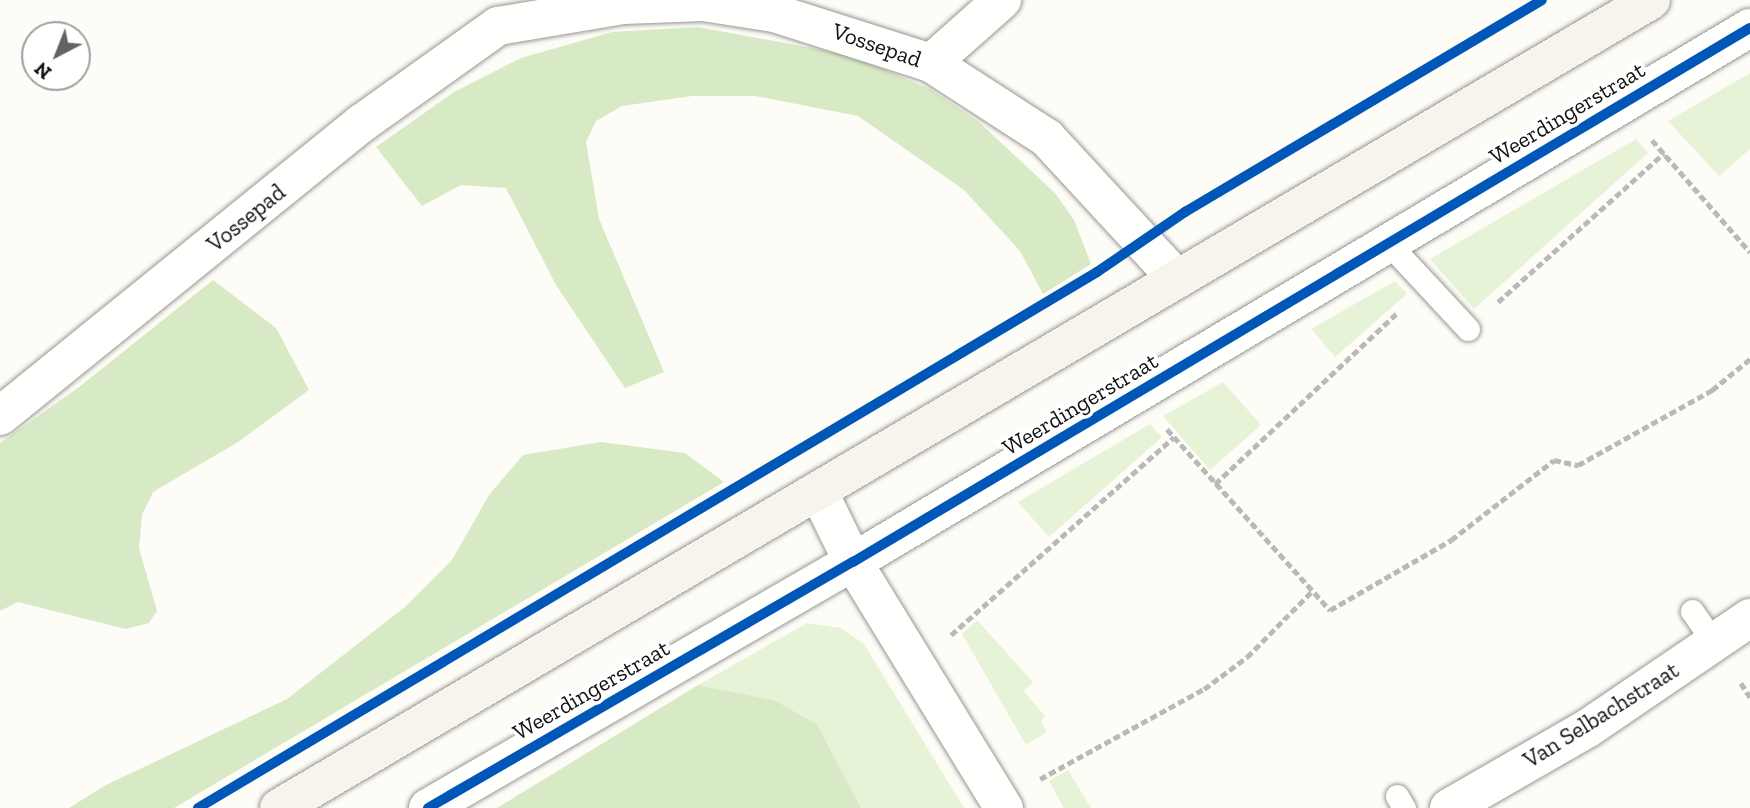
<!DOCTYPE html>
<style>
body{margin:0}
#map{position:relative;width:1750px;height:808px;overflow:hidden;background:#fdfcf7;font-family:"Zilla Slab",serif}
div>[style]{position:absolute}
.green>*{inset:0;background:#e7f3d7}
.forest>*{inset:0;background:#d8eac5}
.path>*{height:4.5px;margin-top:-2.25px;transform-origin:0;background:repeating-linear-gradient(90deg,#b9b9b8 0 7px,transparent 0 10.5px)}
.roads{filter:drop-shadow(0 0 2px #979795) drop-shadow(0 0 2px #979795)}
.lane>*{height:23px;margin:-11.5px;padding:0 11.5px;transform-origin:11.5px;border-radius:11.5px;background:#fffffe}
.street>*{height:38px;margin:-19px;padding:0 19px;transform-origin:19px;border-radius:19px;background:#fffffe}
.secondary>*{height:38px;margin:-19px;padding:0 19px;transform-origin:19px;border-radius:19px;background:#f6f4eb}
.cycleway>*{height:10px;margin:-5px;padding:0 5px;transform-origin:5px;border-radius:5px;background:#0057b8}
span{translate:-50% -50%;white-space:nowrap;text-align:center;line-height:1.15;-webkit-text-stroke:7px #fff;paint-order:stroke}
.street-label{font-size:23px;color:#111}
.north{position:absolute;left:21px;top:21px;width:70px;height:70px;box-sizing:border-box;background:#fff;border:2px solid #a0a0a0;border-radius:50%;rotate:222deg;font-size:19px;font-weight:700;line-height:28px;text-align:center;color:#111}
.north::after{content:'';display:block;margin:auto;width:24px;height:32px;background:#646362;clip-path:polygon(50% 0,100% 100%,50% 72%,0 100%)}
</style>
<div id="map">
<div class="green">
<i style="clip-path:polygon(1750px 73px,1750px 149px,1719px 176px,1668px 121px)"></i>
<i style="clip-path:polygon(1636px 139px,1648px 153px,1474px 309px,1430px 259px)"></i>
<i style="clip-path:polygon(1395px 281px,1407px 294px,1335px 357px,1311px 329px)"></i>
<i style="clip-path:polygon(1223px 382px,1261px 425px,1210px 470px,1163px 416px)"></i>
<i style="clip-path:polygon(1150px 424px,1162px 437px,1049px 537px,1018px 502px)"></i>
<i style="clip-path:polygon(977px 620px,1033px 682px,1024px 691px,1045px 716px,1041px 722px,1047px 732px,1026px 745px,962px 634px)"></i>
<i style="clip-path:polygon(807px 623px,841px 628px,864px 644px,964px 808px,861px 808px,817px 724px,774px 700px,698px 685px)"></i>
<i style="clip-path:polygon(1068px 770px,1091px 808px,1064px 808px,1049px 781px)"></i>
</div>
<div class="forest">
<i style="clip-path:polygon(698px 27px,849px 55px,930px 89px,979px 122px,1055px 193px,1074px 220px,1091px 264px,1043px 294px,1020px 251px,964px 190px,858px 116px,755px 96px,692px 96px,622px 106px,596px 121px,586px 142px,599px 219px,664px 372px,625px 388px,556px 285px,506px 188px,461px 185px,422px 206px,376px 147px,454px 92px,521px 58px,612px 32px)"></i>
<i style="clip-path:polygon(213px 280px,276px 328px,309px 390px,238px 442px,153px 492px,142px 515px,139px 548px,157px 611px,149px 623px,126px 629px,18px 602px,0 611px,0 443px,79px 387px)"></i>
<i style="clip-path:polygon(601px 442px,685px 453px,724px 482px,174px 808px,69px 808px,104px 786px,287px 699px,405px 607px,452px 560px,489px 495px,523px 455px)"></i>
<i style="clip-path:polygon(698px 685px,774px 700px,817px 724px,861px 808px,497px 808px)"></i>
</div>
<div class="path">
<i style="left:1652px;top:140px;width:149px;rotate:48.8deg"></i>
<i style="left:1498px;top:302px;width:223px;rotate:-41.9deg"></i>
<i style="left:1167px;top:429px;width:244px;rotate:48deg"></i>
<i style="left:1330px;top:610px;width:140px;rotate:-30deg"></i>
<i style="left:1451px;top:540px;width:130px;rotate:-37.8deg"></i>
<i style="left:1554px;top:460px;width:25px;rotate:12deg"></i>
<i style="left:1578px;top:465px;width:154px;rotate:-29.2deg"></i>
<i style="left:1712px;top:390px;width:49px;rotate:-39.2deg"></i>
<i style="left:1215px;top:484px;width:251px;rotate:-43.2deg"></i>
<i style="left:951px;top:635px;width:298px;rotate:-41.6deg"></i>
<i style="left:1741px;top:683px;width:17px;rotate:57deg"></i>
<i style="left:1040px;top:779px;width:187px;rotate:-28.8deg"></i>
<i style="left:1204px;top:689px;width:54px;rotate:-36.7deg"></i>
<i style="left:1247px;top:657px;width:91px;rotate:-45.4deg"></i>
</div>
<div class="roads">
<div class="lane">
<i style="left:1389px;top:244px;width:116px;rotate:47.1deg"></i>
<i style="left:1692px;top:611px;width:38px;rotate:55deg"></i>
<i style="left:1397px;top:796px;width:14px;rotate:60deg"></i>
</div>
<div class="street">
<i style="left:931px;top:63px;width:95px;rotate:-41.6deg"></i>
<i style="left:0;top:416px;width:466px;rotate:-39deg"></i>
<i style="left:362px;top:123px;width:167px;rotate:-35.5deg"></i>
<i style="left:498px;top:26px;width:127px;rotate:-9.5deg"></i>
<i style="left:623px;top:5px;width:80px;rotate:-2.1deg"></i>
<i style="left:703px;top:2px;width:72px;rotate:8.8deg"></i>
<i style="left:774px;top:13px;width:165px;rotate:17.7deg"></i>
<i style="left:931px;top:63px;width:138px;rotate:32.9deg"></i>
<i style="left:1047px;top:138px;width:192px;rotate:47.3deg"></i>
<i style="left:818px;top:491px;width:79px;rotate:63.8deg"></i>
<i style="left:853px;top:562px;width:289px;rotate:58.5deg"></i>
<i style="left:428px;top:808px;width:491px;rotate:-30.1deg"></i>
<i style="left:853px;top:562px;width:1044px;rotate:-30.77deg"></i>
<i style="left:1449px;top:808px;width:160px;rotate:-29.9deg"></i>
<i style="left:1588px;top:728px;width:196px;rotate:-34.2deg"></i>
</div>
<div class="secondary">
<i style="left:279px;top:808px;width:1592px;rotate:-30.49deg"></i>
</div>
</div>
<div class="cycleway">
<i style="left:198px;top:808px;width:1047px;rotate:-30.8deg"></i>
<i style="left:1097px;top:272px;width:107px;rotate:-34.3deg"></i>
<i style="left:1185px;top:212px;width:415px;rotate:-30.7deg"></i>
<i style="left:428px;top:808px;width:491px;rotate:-30.1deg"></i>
<i style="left:853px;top:562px;width:1044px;rotate:-30.77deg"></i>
</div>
<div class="street-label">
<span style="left:877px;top:45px;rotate:19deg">Vossepad</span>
<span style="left:1567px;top:113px;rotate:-31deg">Weerdingerstraat</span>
<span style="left:246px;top:218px;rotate:-39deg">Vossepad</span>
<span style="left:1080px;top:404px;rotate:-31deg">Weerdingerstraat</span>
<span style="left:591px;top:690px;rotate:-30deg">Weerdingerstraat</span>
<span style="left:1601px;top:715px;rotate:-32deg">Van Selbachstraat</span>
</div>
<div class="north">N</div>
</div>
